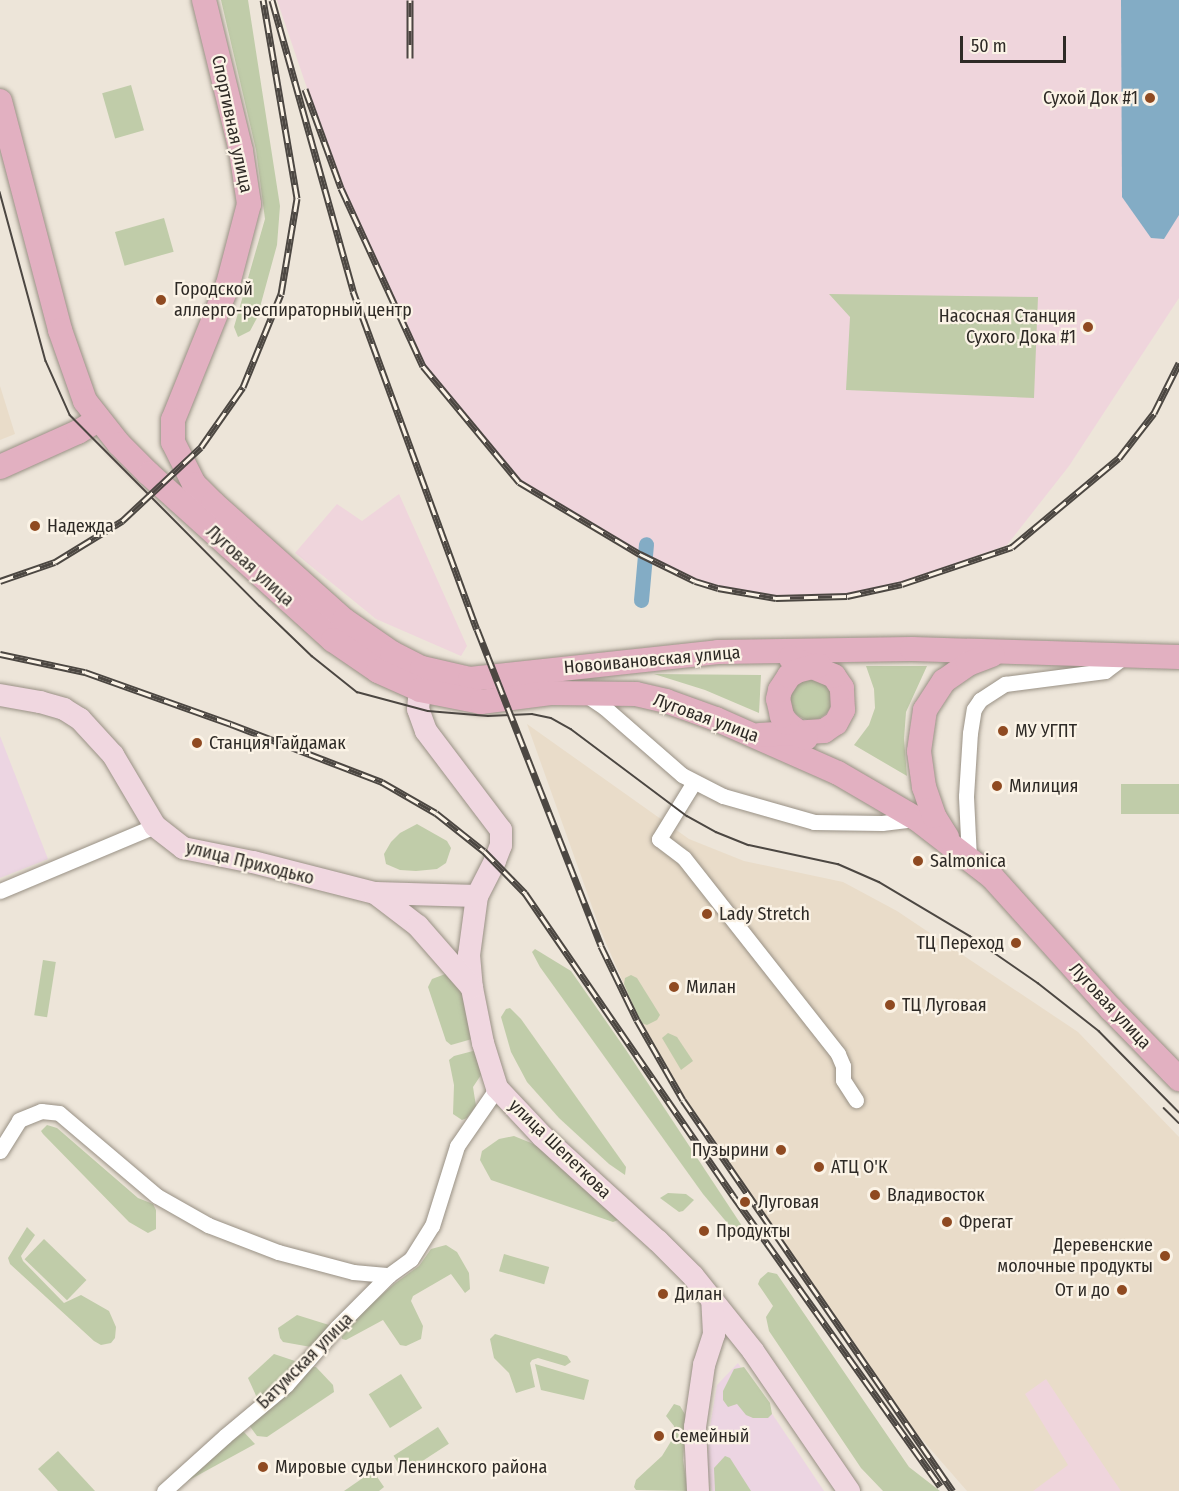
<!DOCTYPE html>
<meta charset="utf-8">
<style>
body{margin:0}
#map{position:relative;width:1179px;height:1491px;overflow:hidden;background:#ede5d9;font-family:"Fira Sans Condensed",sans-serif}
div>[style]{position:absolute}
.built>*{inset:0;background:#e9dcc9}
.industrial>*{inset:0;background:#efd5dc}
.medical>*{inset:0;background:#ecd5e2}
.green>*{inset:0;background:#c0cca9;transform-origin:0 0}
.round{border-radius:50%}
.water>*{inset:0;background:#83acc5}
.canal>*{height:15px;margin:-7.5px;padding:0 7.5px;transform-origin:7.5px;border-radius:7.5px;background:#83acc5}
.roads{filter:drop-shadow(0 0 2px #999185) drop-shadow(0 0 2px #999185)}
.street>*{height:15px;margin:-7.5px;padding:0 7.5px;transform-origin:7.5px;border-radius:7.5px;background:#fff}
.secondary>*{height:22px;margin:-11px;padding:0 11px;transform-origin:11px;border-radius:11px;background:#f0d7e0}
.primary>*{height:24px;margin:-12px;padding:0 12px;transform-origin:12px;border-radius:12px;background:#e2b0c1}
.tram>*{height:1.5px;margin:-0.75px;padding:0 0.75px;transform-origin:0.75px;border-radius:0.75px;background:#4c4742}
.rail>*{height:7px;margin-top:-3.5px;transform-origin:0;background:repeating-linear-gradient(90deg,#fbf3e6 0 14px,#4c4742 0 28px);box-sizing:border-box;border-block:2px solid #4c4742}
.dots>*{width:16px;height:16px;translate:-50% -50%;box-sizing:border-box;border:3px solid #fbf3e6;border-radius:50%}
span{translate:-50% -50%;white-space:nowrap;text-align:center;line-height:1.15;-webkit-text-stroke:4.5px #fbf3e6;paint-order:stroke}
.poi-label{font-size:18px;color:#2e2a26}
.right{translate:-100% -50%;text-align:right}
.left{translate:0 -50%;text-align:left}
.street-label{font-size:18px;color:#2e2a26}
.scale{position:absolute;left:960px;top:36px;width:106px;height:27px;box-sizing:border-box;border:3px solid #2e2a26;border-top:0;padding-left:8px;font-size:18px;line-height:21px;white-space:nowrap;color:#2e2a26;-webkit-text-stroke:4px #fbf3e6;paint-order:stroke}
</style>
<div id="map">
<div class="built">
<i style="clip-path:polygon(0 386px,15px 434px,0 440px)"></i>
<i style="clip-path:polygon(527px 724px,689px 839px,744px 861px,843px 882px,897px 911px,1078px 1032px,1179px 1137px,1179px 1491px,967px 1491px,912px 1428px,685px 1098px,644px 1031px,600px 929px)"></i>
</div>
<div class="industrial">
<i style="clip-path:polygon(277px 0,1179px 0,1179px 298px,1069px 466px,1007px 545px,902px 583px,847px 596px,776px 598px,718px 588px,695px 581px,603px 534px,519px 482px,423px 366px,341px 188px)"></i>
<i style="clip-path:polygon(399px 494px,467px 646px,461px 656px,376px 619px,295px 553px,337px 504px,362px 521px)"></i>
<i style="clip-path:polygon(1046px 1379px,1108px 1472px,1121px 1491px,1033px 1491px,1068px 1465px,1025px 1394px)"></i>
</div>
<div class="medical">
<i style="clip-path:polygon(0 736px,48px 859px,0 878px)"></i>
<i style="clip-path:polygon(738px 1363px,824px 1491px,712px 1491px,707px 1473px,709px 1432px,717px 1385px)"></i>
</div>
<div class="green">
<i style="clip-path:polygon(221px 0,248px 0,280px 206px,277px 245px,257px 318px,250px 331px,238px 337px,234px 327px,265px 219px,256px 150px)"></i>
<i style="left:131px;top:85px;width:47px;height:30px;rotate:74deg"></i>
<i style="left:164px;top:218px;width:35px;height:51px;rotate:74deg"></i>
<i style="clip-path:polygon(829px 294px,1038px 297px,1034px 398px,846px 390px,850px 317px)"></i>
<i style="clip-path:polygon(866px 666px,927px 666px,906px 712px,904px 739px,907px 776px,854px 745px,869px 725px,875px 708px,874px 689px)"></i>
<i style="clip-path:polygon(654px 674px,761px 675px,759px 713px,705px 690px)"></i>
<i class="round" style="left:790px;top:678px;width:42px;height:42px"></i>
<i style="left:1179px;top:784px;width:30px;height:58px;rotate:90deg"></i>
<i style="clip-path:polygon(417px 824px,447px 841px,451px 848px,446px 863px,437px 869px,416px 871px,400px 870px,386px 864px,384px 854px,391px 842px,400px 833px)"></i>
<i style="clip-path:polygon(535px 949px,571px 971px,626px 1050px,746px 1232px,745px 1237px,742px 1238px,734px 1231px,703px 1194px,540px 967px,532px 952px)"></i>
<i style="left:43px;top:960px;width:13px;height:56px;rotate:9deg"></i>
<i style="clip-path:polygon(448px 973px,460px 985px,472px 1039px,451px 1045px,446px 1041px,428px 987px,432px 979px)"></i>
<i style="clip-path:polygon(631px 975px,637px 978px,660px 1015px,657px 1020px,647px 1025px,641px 1023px,624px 984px,625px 978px)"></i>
<i style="clip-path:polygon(510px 1008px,521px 1019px,626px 1167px,625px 1175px,609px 1164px,559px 1118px,527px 1082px,511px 1052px,501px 1017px,506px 1009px)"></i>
<i style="clip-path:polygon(668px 1033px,677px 1037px,693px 1061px,681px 1070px,662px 1038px)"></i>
<i style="clip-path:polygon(473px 1051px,477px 1052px,483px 1072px,473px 1087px,476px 1106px,467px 1118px,462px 1120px,453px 1114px,454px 1085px,449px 1060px,454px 1056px)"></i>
<i style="clip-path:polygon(47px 1125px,57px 1128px,138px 1198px,153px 1204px,156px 1210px,156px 1229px,148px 1233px,129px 1222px,43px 1134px,41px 1131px)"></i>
<i style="clip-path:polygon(514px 1136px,536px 1145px,618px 1220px,613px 1222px,491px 1180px,480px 1160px,482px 1151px,499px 1139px)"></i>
<i style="clip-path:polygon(668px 1193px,686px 1194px,694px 1200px,683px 1211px,679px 1212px,660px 1198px)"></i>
<i style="clip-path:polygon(27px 1227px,35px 1235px,21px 1256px,23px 1261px,64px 1303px,81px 1295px,109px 1311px,116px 1327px,115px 1338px,111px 1343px,101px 1345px,94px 1341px,10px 1264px,8px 1258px)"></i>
<i style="left:44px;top:1239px;width:59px;height:28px;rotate:44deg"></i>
<i style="clip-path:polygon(446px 1245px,457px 1252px,469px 1273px,470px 1289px,465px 1293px,451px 1274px,413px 1296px,411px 1301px,423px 1326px,421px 1339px,406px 1346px,400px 1345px,383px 1320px,346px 1340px,342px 1339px,341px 1331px,394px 1284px,419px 1266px,431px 1249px)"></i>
<i style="left:504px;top:1254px;width:47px;height:18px;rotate:16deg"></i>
<i style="clip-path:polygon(768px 1272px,777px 1274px,909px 1467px,940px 1491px,883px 1491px,861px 1468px,769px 1331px,766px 1317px,773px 1306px,758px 1284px,760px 1279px)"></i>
<i style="clip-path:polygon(297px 1315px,329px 1325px,311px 1347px,283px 1342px,280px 1338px,278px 1328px)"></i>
<i style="clip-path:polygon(495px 1334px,567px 1356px,571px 1362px,565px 1366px,538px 1358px,532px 1360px,530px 1363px,535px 1387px,516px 1393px,509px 1373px,494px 1358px,490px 1339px)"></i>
<i style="clip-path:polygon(274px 1354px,298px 1362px,283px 1382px,258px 1400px,248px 1378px)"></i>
<i style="clip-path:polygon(535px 1364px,589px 1380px,584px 1400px,541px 1390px)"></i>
<i style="clip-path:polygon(310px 1367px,316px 1367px,333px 1385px,334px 1392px,267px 1437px,257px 1436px,249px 1425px)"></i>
<i style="clip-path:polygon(744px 1367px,770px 1403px,772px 1414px,768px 1418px,753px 1418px,746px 1415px,737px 1404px,728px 1407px,723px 1400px,723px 1391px,734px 1369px)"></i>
<i style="left:401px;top:1374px;width:40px;height:38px;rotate:58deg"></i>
<i style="clip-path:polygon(674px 1404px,680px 1406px,686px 1416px,683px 1460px,688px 1491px,636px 1490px,634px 1487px,636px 1480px,662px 1456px,673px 1438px,674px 1426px,666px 1416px)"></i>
<i style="left:438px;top:1427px;width:20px;height:53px;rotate:57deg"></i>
<i style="clip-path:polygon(242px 1430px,255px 1444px,182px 1484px)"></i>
<i style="clip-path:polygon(58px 1451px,95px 1491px,58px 1491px,38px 1469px)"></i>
<i style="clip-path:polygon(725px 1456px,730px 1458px,751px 1491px,715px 1491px,714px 1468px)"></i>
<i style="clip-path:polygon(373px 1471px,384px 1487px,379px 1491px,344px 1491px)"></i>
</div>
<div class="water">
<i style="clip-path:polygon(1121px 0,1179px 0,1179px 215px,1164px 239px,1151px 238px,1122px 197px)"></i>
</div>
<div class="canal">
<i style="left:641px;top:600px;width:56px;rotate:-84.9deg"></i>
</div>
<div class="roads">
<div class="street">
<i style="left:586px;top:695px;width:22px;rotate:34deg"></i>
<i style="left:604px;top:707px;width:103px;rotate:41.1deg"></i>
<i style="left:682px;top:775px;width:46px;rotate:27.1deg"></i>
<i style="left:723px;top:796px;width:95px;rotate:15.9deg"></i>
<i style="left:814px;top:822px;width:68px;rotate:0.8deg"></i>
<i style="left:882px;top:823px;width:35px;rotate:-7deg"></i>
<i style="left:694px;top:782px;width:67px;rotate:121.6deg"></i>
<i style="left:659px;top:839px;width:31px;rotate:37deg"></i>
<i style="left:684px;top:858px;width:249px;rotate:51.8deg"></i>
<i style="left:838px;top:1054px;width:13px;rotate:67deg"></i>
<i style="left:843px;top:1066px;width:14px;rotate:90deg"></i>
<i style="left:843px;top:1080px;width:24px;rotate:57deg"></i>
<i style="left:969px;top:858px;width:62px;rotate:-92.8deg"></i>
<i style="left:966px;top:796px;width:63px;rotate:-86.4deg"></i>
<i style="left:970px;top:733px;width:24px;rotate:-81deg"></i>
<i style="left:974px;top:709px;width:11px;rotate:-56deg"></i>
<i style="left:980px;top:700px;width:30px;rotate:-33deg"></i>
<i style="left:1005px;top:684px;width:101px;rotate:-7.4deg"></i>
<i style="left:1105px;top:671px;width:25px;rotate:-37deg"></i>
<i style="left:0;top:891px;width:168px;rotate:-22.8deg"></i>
<i style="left:0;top:1151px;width:36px;rotate:-58deg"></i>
<i style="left:19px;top:1120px;width:24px;rotate:-22deg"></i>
<i style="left:41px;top:1111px;width:18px;rotate:6deg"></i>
<i style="left:59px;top:1113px;width:128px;rotate:40.3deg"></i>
<i style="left:157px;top:1196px;width:59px;rotate:29.6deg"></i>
<i style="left:208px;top:1225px;width:75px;rotate:21.1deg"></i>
<i style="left:278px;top:1252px;width:78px;rotate:14.9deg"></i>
<i style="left:353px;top:1272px;width:36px;rotate:5deg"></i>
<i style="left:389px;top:1275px;width:27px;rotate:-36deg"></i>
<i style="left:411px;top:1259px;width:39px;rotate:-58deg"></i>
<i style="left:432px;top:1226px;width:84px;rotate:-72.6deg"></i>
<i style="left:457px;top:1146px;width:70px;rotate:-55.4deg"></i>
<i style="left:164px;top:1491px;width:82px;rotate:-42deg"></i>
<i style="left:225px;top:1436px;width:80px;rotate:-39.9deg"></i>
<i style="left:286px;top:1385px;width:77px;rotate:-48.7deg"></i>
<i style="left:337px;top:1327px;width:74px;rotate:-45deg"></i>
</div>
<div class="secondary">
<i style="left:420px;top:690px;width:19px;rotate:96deg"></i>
<i style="left:418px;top:709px;width:23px;rotate:70deg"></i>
<i style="left:426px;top:731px;width:124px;rotate:52.9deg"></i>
<i style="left:501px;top:830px;width:15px;rotate:90deg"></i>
<i style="left:501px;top:845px;width:17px;rotate:111deg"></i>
<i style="left:495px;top:861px;width:39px;rotate:117deg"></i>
<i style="left:477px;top:896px;width:60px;rotate:97.7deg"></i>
<i style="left:469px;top:955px;width:33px;rotate:85deg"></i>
<i style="left:472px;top:988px;width:56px;rotate:78.7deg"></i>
<i style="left:483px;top:1043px;width:47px;rotate:72.7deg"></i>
<i style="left:497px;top:1088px;width:66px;rotate:46.8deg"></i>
<i style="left:542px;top:1136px;width:156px;rotate:42.2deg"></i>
<i style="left:658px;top:1241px;width:49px;rotate:45deg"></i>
<i style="left:693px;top:1276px;width:96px;rotate:51.3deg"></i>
<i style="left:753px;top:1351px;width:170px;rotate:55.6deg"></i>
<i style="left:0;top:695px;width:41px;rotate:9.9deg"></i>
<i style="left:40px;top:702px;width:25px;rotate:16deg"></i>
<i style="left:64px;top:709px;width:19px;rotate:32deg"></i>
<i style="left:80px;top:719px;width:49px;rotate:47.5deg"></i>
<i style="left:113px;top:755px;width:82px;rotate:59.4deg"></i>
<i style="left:155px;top:826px;width:36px;rotate:38deg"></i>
<i style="left:183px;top:848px;width:71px;rotate:11.3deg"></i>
<i style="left:253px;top:862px;width:126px;rotate:14.3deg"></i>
<i style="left:375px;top:893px;width:102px;rotate:1.7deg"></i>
<i style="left:375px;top:893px;width:54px;rotate:37.5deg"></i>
<i style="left:418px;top:926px;width:82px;rotate:48.9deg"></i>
<i style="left:698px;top:1491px;width:64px;rotate:-92.7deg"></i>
<i style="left:695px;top:1427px;width:63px;rotate:-81.7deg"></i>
<i style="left:704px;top:1365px;width:33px;rotate:-72deg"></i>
<i style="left:714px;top:1334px;width:35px;rotate:-93deg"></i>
</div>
<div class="primary">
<i style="left:204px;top:0;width:155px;rotate:76.2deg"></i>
<i style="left:241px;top:151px;width:54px;rotate:81.4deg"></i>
<i style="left:249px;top:204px;width:83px;rotate:104.7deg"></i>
<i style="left:228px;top:284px;width:147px;rotate:112deg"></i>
<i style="left:173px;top:420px;width:22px;rotate:90deg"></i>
<i style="left:173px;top:442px;width:47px;rotate:63.4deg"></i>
<i style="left:194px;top:484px;width:27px;rotate:45deg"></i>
<i style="left:213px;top:503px;width:176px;rotate:41.8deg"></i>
<i style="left:344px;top:620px;width:58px;rotate:34.5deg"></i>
<i style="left:392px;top:653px;width:34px;rotate:27deg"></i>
<i style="left:422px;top:668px;width:49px;rotate:12.9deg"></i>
<i style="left:470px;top:679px;width:249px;rotate:-6.2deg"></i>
<i style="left:718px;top:652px;width:194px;rotate:-0.9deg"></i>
<i style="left:912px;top:649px;width:267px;rotate:1.7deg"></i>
<i style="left:0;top:101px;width:237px;rotate:75.3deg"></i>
<i style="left:60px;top:330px;width:75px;rotate:70.6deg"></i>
<i style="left:85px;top:401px;width:55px;rotate:51.7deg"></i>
<i style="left:119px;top:444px;width:42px;rotate:45deg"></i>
<i style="left:149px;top:474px;width:248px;rotate:42.1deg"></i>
<i style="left:333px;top:640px;width:55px;rotate:34.6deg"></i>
<i style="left:378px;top:671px;width:46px;rotate:24.3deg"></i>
<i style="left:420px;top:690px;width:62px;rotate:11.1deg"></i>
<i style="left:481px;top:702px;width:70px;rotate:-7.4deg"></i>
<i style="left:550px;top:693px;width:86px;rotate:0.7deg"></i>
<i style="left:636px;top:694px;width:31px;rotate:13deg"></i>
<i style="left:666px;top:701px;width:53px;rotate:19.8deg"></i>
<i style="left:716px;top:719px;width:133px;rotate:23.9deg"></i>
<i style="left:838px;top:773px;width:91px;rotate:30.2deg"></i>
<i style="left:917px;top:819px;width:95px;rotate:37.7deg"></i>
<i style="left:992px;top:877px;width:178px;rotate:48deg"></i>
<i style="left:1111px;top:1009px;width:98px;rotate:45.8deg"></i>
<i style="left:0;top:467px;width:85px;rotate:-24.2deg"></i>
<i style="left:78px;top:432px;width:23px;rotate:-31deg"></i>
<i style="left:760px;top:735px;width:64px;rotate:-3.6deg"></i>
<i style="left:824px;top:731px;width:14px;rotate:-34deg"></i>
<i style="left:836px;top:723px;width:15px;rotate:-62deg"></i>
<i style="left:843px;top:710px;width:22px;rotate:-93deg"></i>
<i style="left:842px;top:688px;width:14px;rotate:-124deg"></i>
<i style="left:834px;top:676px;width:47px;rotate:-157.3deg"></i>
<i style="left:806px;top:738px;width:24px;rotate:-142deg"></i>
<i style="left:787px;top:723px;width:9px;rotate:-126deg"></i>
<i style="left:782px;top:716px;width:17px;rotate:-103deg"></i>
<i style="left:778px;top:699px;width:9px;rotate:-77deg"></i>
<i style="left:780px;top:690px;width:17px;rotate:-57deg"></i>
<i style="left:789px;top:676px;width:9px;rotate:-32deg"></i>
<i style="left:797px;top:671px;width:23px;rotate:-15deg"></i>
<i style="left:947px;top:837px;width:25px;rotate:-122deg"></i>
<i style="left:934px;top:816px;width:31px;rotate:-109deg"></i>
<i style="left:924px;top:787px;width:36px;rotate:-98deg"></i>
<i style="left:919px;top:751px;width:41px;rotate:-81.7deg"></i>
<i style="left:925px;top:710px;width:35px;rotate:-57deg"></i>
<i style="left:944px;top:681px;width:29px;rotate:-35deg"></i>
<i style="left:968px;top:664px;width:26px;rotate:-21deg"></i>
</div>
</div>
<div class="tram">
<i style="left:0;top:192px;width:175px;rotate:74.8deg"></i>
<i style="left:46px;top:361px;width:59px;rotate:66deg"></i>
<i style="left:70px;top:415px;width:269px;rotate:45.2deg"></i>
<i style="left:260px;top:606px;width:72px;rotate:43.9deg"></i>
<i style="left:312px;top:656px;width:58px;rotate:38.7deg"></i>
<i style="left:357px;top:692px;width:73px;rotate:15deg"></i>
<i style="left:428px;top:711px;width:60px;rotate:4.8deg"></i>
<i style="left:488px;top:716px;width:44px;rotate:-2.6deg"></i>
<i style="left:532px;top:714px;width:19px;rotate:12deg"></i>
<i style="left:551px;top:718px;width:23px;rotate:29deg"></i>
<i style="left:571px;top:729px;width:145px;rotate:36.9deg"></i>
<i style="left:687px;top:816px;width:33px;rotate:29deg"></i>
<i style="left:716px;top:832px;width:35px;rotate:22deg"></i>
<i style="left:749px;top:845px;width:91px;rotate:12.1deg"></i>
<i style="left:838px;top:864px;width:45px;rotate:23.7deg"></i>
<i style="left:879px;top:882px;width:106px;rotate:30.7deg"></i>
<i style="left:970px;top:936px;width:83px;rotate:34.7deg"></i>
<i style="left:1038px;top:983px;width:78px;rotate:38.2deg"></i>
<i style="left:1099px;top:1031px;width:114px;rotate:45.4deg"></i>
<i style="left:1164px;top:1108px;width:21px;rotate:45deg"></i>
</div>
<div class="rail">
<i style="left:272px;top:0;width:302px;rotate:74.4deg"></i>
<i style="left:353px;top:291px;width:360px;rotate:69.9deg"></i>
<i style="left:477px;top:629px;width:340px;rotate:68.6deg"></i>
<i style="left:601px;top:946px;width:82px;rotate:64.1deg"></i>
<i style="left:637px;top:1020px;width:92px;rotate:60.1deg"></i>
<i style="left:683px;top:1100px;width:475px;rotate:55.4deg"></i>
<i style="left:410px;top:58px;width:58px;rotate:-90deg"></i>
<i style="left:305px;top:89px;width:105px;rotate:70deg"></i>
<i style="left:341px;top:188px;width:196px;rotate:65.3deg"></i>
<i style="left:423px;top:366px;width:151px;rotate:50.4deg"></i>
<i style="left:519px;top:482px;width:141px;rotate:30.8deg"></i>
<i style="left:640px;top:554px;width:61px;rotate:26.1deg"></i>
<i style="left:695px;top:581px;width:24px;rotate:17deg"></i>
<i style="left:718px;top:588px;width:59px;rotate:9.8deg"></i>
<i style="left:776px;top:598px;width:71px;rotate:-1.6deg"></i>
<i style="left:847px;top:596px;width:56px;rotate:-12.3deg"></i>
<i style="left:902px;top:584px;width:116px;rotate:-18.6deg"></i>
<i style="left:1012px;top:547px;width:139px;rotate:-39.8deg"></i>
<i style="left:1119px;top:458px;width:57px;rotate:-52.1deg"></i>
<i style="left:1154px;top:413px;width:56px;rotate:-63.4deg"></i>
<i style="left:0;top:581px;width:58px;rotate:-19.1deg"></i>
<i style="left:55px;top:562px;width:79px;rotate:-31.5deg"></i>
<i style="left:122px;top:521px;width:108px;rotate:-43.1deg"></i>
<i style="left:201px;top:447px;width:73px;rotate:-55deg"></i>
<i style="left:243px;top:387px;width:100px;rotate:-67.8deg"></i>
<i style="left:281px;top:294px;width:97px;rotate:-80.5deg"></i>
<i style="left:297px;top:198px;width:201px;rotate:-99.7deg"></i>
<i style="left:0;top:654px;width:87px;rotate:12deg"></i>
<i style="left:85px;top:672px;width:155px;rotate:19.6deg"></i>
<i style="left:231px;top:724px;width:162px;rotate:21deg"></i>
<i style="left:382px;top:782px;width:62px;rotate:29.9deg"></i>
<i style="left:436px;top:813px;width:61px;rotate:38.4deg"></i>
<i style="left:484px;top:851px;width:59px;rotate:45.7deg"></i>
<i style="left:525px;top:893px;width:369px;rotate:55.5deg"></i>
<i style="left:734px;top:1197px;width:355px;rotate:54.5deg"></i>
</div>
<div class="dots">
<i style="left:1150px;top:98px;background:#8f4a21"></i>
<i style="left:161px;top:300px;background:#8f4a21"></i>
<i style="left:1088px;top:327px;background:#8f4a21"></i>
<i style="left:35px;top:526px;background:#8f4a21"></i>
<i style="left:1003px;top:731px;background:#8f4a21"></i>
<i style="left:197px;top:743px;background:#8f4a21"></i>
<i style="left:997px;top:786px;background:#8f4a21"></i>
<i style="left:918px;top:861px;background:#8f4a21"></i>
<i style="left:707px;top:914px;background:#8f4a21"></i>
<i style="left:1016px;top:943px;background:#8f4a21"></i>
<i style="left:674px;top:987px;background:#8f4a21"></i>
<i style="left:890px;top:1005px;background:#8f4a21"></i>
<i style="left:781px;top:1150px;background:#8f4a21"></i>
<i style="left:819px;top:1167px;background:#8f4a21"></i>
<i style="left:875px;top:1195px;background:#8f4a21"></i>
<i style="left:745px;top:1202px;background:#8f4a21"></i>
<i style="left:947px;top:1222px;background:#8f4a21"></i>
<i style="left:704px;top:1231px;background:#8f4a21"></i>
<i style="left:1165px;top:1256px;background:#8f4a21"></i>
<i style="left:1122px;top:1290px;background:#8f4a21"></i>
<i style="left:663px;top:1294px;background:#8f4a21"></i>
<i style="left:659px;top:1436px;background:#8f4a21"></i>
<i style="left:263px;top:1467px;background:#8f4a21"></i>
</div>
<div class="poi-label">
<span class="right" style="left:1138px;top:98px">Сухой Док #1</span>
<span class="left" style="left:174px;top:300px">Городской<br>аллерго-респираторный центр</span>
<span class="right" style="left:1076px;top:327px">Насосная Станция<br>Сухого Дока #1</span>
<span class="left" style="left:47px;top:526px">Надежда</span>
<span class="left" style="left:1015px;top:731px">МУ УГПТ</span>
<span class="left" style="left:209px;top:743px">Станция Гайдамак</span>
<span class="left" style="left:1009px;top:786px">Милиция</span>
<span class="left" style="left:930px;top:861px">Salmonica</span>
<span class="left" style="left:719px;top:914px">Lady Stretch</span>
<span class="right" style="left:1004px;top:943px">ТЦ Переход</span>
<span class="left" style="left:686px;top:987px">Милан</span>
<span class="left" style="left:902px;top:1005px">ТЦ Луговая</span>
<span class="right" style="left:769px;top:1150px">Пузырини</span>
<span class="left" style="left:831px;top:1167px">АТЦ О'К</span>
<span class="left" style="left:887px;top:1195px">Владивосток</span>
<span class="left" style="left:758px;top:1202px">Луговая</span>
<span class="left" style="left:959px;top:1222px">Фрегат</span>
<span class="left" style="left:716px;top:1231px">Продукты</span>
<span class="right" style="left:1153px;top:1256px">Деревенские<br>молочные продукты</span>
<span class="right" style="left:1110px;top:1290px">От и до</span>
<span class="left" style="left:675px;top:1294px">Дилан</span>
<span class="left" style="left:671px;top:1436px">Семейный</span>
<span class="left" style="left:275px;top:1467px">Мировые судьи Ленинского района</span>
</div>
<div class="street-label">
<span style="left:232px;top:124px;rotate:78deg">Спортивная улица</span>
<span style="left:250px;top:566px;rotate:42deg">Луговая улица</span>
<span style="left:652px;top:660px;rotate:-5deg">Новоивановская улица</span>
<span style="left:706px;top:718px;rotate:20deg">Луговая улица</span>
<span style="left:250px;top:863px;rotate:14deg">улица Приходько</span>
<span style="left:1110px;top:1006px;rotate:47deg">Луговая улица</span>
<span style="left:560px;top:1149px;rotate:44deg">улица Шепеткова</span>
<span style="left:305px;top:1361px;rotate:-45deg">Батумская улица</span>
</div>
<div class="scale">50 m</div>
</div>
